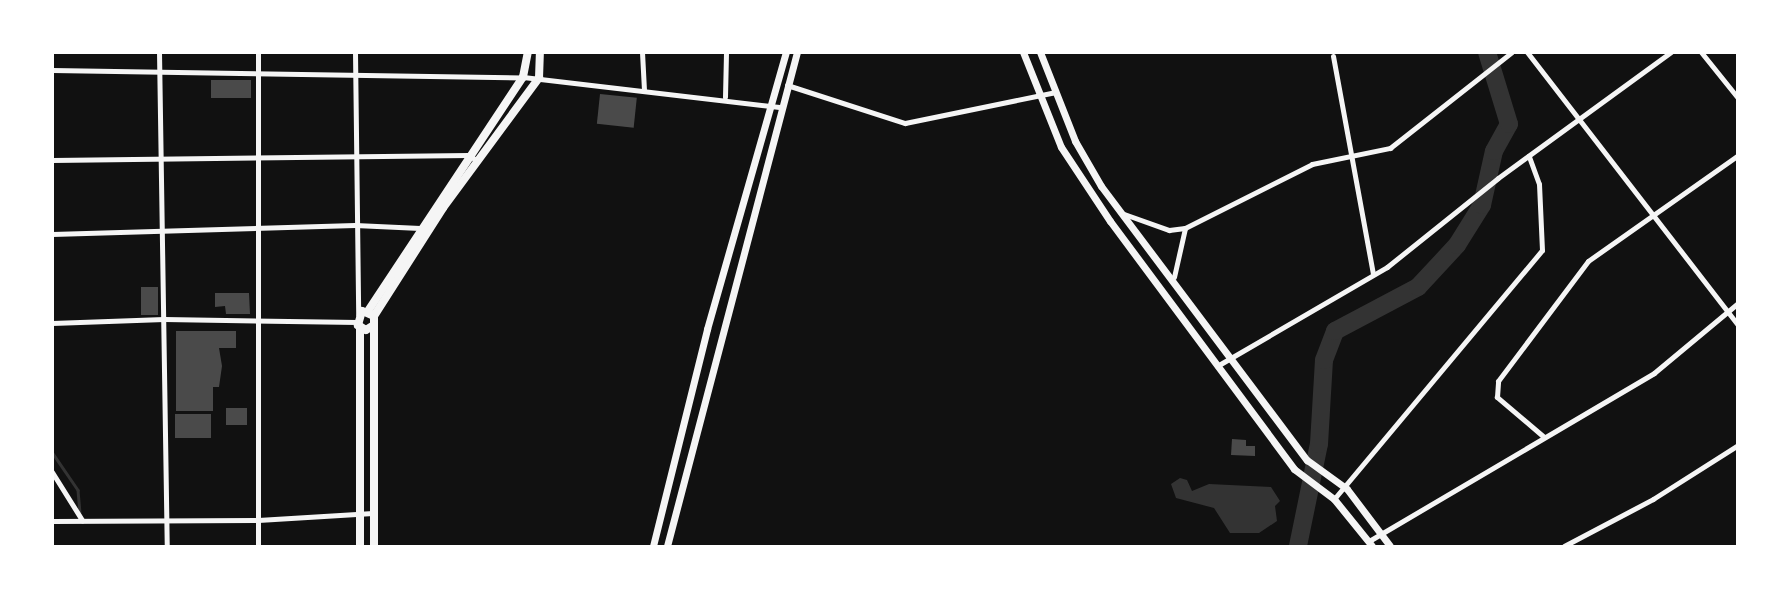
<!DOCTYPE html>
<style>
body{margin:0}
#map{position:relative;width:1790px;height:599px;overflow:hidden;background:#111;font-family:Jost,sans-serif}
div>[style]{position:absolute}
.water>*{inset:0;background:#333}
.stream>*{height:2.5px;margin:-1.25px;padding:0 1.25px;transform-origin:1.25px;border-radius:1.25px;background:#333}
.river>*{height:18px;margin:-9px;padding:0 9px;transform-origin:9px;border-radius:9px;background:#333}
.building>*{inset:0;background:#4a4a4a;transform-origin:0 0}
.minor>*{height:5px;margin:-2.5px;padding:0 2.5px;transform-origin:2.5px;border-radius:2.5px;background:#f5f5f5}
.secondary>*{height:7px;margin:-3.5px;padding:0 3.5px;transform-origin:3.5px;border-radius:3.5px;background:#f5f5f5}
.trunk>*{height:8px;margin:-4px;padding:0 4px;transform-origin:4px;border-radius:4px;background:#f5f5f5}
span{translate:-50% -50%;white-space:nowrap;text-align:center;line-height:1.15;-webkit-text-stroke:5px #fff;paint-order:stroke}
.frame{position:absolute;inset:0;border:54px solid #fff;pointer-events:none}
</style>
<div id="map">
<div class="water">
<i style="clip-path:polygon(1180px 478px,1187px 480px,1192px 491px,1209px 484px,1271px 487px,1280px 501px,1275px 506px,1277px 521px,1259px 533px,1230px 533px,1214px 508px,1176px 498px,1171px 484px)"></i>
</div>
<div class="stream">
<i style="left:52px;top:452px;width:46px;rotate:55.6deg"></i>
<i style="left:78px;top:490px;width:22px;rotate:85deg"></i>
</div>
<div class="river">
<i style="left:1298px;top:546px;width:104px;rotate:-78.4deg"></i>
<i style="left:1319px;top:444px;width:84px;rotate:-86.6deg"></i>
<i style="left:1324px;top:360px;width:31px;rotate:-69deg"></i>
<i style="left:1335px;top:331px;width:94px;rotate:-27.9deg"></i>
<i style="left:1418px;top:287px;width:57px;rotate:-47.1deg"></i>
<i style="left:1457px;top:245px;width:47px;rotate:-58deg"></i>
<i style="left:1482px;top:205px;width:55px;rotate:-77.5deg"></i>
<i style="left:1494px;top:151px;width:31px;rotate:-61deg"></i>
<i style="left:1509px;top:124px;width:75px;rotate:-107deg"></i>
</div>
<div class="building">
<i style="left:251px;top:80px;width:18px;height:40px;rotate:90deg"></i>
<i style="left:600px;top:94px;width:37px;height:30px;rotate:6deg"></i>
<i style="left:141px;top:287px;width:17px;height:28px"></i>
<i style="clip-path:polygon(215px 293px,249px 293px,250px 314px,226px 314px,225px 306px,215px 307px)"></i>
<i style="clip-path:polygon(176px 331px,236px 331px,236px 348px,219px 348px,222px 366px,219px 387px,213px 387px,213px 411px,176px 411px)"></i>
<i style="left:226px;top:408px;width:21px;height:17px"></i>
<i style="left:211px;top:414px;width:24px;height:36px;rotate:90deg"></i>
<i style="clip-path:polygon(1232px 439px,1246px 440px,1246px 446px,1255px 446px,1255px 456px,1231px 455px)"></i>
</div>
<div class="minor">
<i style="left:159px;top:52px;width:494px;rotate:89.1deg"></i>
<i style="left:258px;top:52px;width:494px;rotate:90deg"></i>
<i style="left:355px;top:52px;width:263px;rotate:89.3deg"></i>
<i style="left:642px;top:52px;width:39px;rotate:87deg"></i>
<i style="left:1527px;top:52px;width:345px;rotate:52.3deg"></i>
<i style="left:1701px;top:52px;width:59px;rotate:51.2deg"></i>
<i style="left:1333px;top:56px;width:222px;rotate:79.6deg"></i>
<i style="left:52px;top:70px;width:471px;rotate:0.9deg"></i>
<i style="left:523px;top:77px;width:258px;rotate:6.7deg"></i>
<i style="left:787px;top:85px;width:124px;rotate:17.9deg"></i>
<i style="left:905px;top:123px;width:154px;rotate:-11.6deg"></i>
<i style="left:725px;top:97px;width:45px;rotate:-88.7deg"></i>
<i style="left:52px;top:160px;width:417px;rotate:-0.7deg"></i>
<i style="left:469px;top:155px;width:10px;rotate:37deg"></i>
<i style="left:1124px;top:214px;width:48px;rotate:19.6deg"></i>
<i style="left:1169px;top:230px;width:16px;rotate:-7deg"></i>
<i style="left:1185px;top:228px;width:142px;rotate:-26.7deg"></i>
<i style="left:1312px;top:164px;width:80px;rotate:-11.6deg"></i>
<i style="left:1390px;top:148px;width:155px;rotate:-38.2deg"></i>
<i style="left:52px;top:234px;width:303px;rotate:-1.7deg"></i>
<i style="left:355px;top:225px;width:65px;rotate:2.6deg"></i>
<i style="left:1174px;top:277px;width:50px;rotate:-77.3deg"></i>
<i style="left:52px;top:323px;width:112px;rotate:-2deg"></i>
<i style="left:164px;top:319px;width:193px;rotate:0.9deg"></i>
<i style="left:1217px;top:366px;width:197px;rotate:-30.2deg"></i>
<i style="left:1387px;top:267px;width:142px;rotate:-38.7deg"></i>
<i style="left:1498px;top:178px;width:214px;rotate:-36.1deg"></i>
<i style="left:1544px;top:437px;width:62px;rotate:-139.6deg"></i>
<i style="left:1497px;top:397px;width:16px;rotate:-86deg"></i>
<i style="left:1498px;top:381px;width:150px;rotate:-53.1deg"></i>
<i style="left:1588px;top:261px;width:184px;rotate:-35.2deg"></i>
<i style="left:52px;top:472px;width:57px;rotate:58deg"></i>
<i style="left:1334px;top:499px;width:324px;rotate:-50.1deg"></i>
<i style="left:1542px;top:250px;width:66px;rotate:-92.6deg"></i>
<i style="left:1539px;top:184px;width:30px;rotate:-110deg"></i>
<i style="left:52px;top:521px;width:206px;rotate:-0.3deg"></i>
<i style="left:258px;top:520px;width:115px;rotate:-3.5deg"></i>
<i style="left:1369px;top:541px;width:331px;rotate:-30.5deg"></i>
<i style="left:1654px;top:373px;width:109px;rotate:-39.8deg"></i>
<i style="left:1564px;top:546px;width:101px;rotate:-27.8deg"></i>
<i style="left:1653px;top:499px;width:101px;rotate:-32.4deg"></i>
</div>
<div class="secondary">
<i style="left:1023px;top:52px;width:102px;rotate:68.2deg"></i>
<i style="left:1061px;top:147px;width:89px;rotate:56.5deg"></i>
<i style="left:1110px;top:221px;width:309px;rotate:53.4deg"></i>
<i style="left:1294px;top:469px;width:50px;rotate:36.9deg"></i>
<i style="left:1334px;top:499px;width:60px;rotate:51deg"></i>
<i style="left:1040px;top:52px;width:96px;rotate:68.5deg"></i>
<i style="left:1075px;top:141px;width:52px;rotate:60deg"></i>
<i style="left:1101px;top:186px;width:343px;rotate:53.1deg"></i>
<i style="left:1307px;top:460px;width:49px;rotate:35.9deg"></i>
<i style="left:1347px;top:489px;width:71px;rotate:53deg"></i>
<i style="left:653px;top:546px;width:224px;rotate:-76deg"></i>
<i style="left:707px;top:329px;width:288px;rotate:-74.1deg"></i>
<i style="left:667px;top:546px;width:511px;rotate:-75.26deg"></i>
</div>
<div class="trunk">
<i style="left:368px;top:311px;width:281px;rotate:-56.5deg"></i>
<i style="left:523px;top:77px;width:25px;rotate:-79deg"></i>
<i style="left:374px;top:316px;width:13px;rotate:-157deg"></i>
<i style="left:362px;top:311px;width:15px;rotate:106deg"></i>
<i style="left:358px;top:325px;width:9px;rotate:32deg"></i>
<i style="left:366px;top:330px;width:9px;rotate:-32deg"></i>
<i style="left:374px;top:325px;width:9px;rotate:-90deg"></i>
<i style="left:374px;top:316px;width:128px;rotate:-57.4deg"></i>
<i style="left:443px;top:208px;width:162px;rotate:-53.6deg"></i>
<i style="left:539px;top:78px;width:26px;rotate:-88deg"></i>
<i style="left:374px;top:325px;width:221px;rotate:90deg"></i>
<i style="left:360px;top:328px;width:218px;rotate:90deg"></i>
</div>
<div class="frame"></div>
</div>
